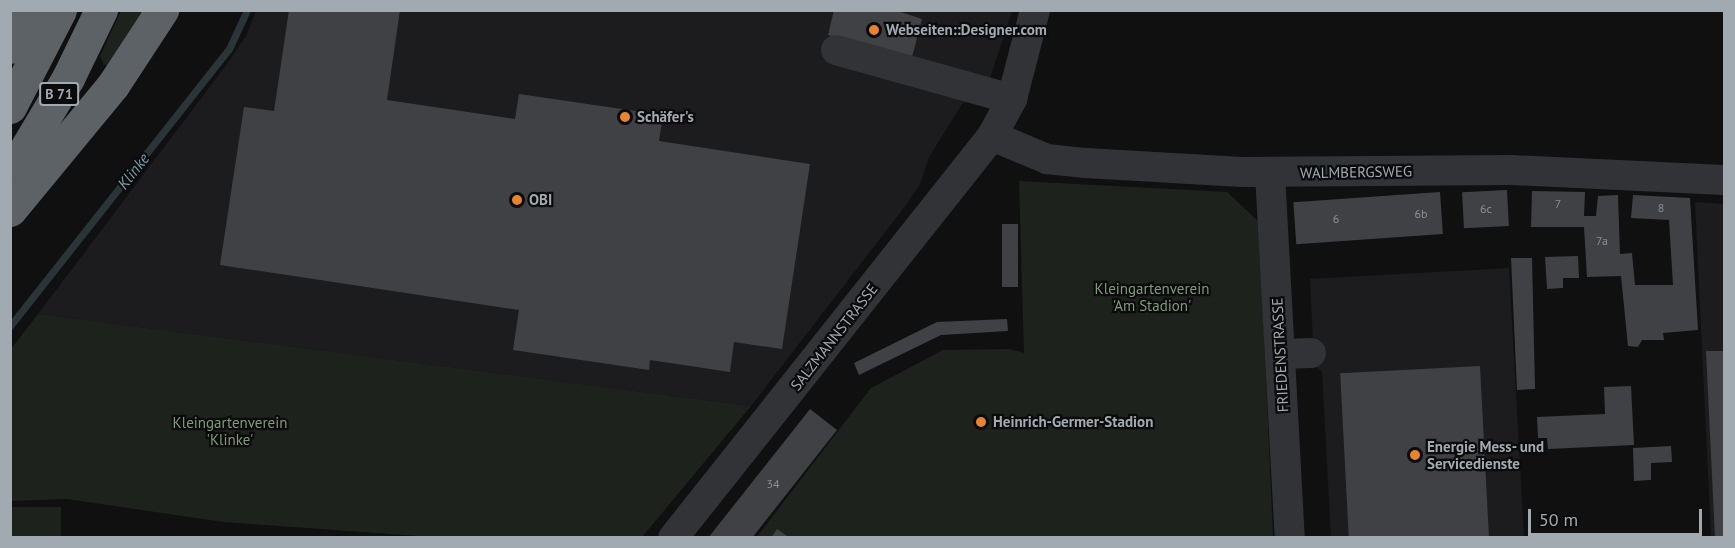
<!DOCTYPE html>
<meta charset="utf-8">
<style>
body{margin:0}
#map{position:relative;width:1735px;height:548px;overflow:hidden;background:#101011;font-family:"PT Sans",sans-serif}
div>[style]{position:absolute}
.built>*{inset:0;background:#1c1c1e}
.green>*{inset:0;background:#1d231c;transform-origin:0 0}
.stream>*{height:7px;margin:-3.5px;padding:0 3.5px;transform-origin:3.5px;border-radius:3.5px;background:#2a3539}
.building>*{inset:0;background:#3f4144;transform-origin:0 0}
.minor>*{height:30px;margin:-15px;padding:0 15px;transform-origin:15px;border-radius:15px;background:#313336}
.highway>*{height:33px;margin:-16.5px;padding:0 16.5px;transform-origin:16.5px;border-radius:16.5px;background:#5d6266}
.dots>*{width:16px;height:16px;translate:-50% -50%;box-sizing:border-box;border:3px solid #0b0b0c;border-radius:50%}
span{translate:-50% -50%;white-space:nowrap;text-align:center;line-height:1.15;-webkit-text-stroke:4.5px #0b0b0c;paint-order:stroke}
.number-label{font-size:12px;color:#889096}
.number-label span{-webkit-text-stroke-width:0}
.shield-label span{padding:2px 4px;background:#0b0b0c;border:2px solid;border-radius:4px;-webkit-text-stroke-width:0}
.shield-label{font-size:14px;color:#a1aab1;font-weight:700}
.poi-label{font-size:15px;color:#a1aab1;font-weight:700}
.left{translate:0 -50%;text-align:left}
.street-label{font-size:15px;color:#a1aab1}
.park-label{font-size:15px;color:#7e9c79}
.water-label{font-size:16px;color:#799fac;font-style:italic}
.frame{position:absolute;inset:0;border:12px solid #a1aab1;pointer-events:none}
.scale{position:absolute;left:1528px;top:509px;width:174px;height:27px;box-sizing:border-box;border:3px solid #a1aab1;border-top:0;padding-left:8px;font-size:18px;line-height:21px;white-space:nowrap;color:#a1aab1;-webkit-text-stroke:4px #0b0b0c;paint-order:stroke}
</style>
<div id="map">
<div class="built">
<i style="clip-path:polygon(256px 11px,1012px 11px,985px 93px,962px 104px,929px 157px,920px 184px,906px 205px,751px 406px,38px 314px,227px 64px,246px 36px)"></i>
<i style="clip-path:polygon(1695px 202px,1724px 204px,1724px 537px,1711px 537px)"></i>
<i style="clip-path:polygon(1509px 268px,1524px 537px,1331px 537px,1322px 372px,1314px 364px,1310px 279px)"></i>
</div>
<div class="green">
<i style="clip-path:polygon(121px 11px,148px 11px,108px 65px,104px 65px,100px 56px)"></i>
<i style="clip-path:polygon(1019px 181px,1227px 192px,1259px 222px,1273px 537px,756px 538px,871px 388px,943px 350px,1009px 349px,1024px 353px)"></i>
<i style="clip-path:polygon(38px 314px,751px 406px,642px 537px,433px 537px,223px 522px,67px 499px,11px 501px,11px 349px)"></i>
<i style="left:11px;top:507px;width:50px;height:30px"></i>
</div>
<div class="stream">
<i style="left:10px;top:326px;width:353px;rotate:-51.7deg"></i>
<i style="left:229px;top:49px;width:43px;rotate:-65.2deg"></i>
</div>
<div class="building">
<i style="clip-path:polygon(289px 10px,400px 10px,387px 100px,515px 119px,519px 94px,663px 115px,659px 141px,810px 164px,782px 349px,734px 342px,730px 372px,650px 360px,649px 370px,513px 350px,519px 310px,220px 265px,244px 107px,274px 111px)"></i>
<i style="clip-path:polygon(834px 10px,895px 10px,922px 19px,912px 57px,828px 35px)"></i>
<i style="left:1507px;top:190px;width:36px;height:45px;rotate:87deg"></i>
<i style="clip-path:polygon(1532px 191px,1585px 192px,1584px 216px,1596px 216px,1598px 196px,1618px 195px,1620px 254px,1632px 253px,1635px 285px,1673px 285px,1669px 220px,1631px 218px,1633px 195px,1690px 198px,1698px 330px,1663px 333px,1664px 340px,1642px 340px,1638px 347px,1628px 346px,1621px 276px,1587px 277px,1584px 227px,1531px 227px)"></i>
<i style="left:1440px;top:192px;width:42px;height:147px;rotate:86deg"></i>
<i style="left:1002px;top:224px;width:16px;height:63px"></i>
<i style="clip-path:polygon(1578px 256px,1579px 278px,1563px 278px,1563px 288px,1547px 289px,1545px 257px)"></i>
<i style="clip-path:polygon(1511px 258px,1532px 258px,1535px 389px,1517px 390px)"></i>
<i style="clip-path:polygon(1007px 319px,1008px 331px,941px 335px,859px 375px,854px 363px,937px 322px)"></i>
<i style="clip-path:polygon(1706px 351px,1724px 351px,1724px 538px,1715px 538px)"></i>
<i style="left:1480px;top:366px;width:172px;height:140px;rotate:87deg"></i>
<i style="clip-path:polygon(1631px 386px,1634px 445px,1548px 449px,1547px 438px,1538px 438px,1537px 417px,1605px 414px,1604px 387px)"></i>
<i style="clip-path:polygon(810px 409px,837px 430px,752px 538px,708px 538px)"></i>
<i style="clip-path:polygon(1671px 446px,1672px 462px,1651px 463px,1651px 480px,1634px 481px,1633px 448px)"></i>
<i style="clip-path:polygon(777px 529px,790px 538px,771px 538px)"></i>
</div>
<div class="minor">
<i style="left:836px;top:50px;width:183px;rotate:15.6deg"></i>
<i style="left:992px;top:136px;width:60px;rotate:22.7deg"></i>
<i style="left:1047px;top:159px;width:39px;rotate:6deg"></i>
<i style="left:1086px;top:163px;width:156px;rotate:3.3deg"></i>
<i style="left:1242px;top:172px;width:270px;rotate:-0.4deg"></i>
<i style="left:1512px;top:170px;width:212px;rotate:2.7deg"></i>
<i style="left:1270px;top:173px;width:366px;rotate:86.9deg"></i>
<i style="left:1280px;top:354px;width:31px;rotate:-2deg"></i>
<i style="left:673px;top:538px;width:513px;rotate:-51.57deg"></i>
<i style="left:992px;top:136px;width:42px;rotate:-61.6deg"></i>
<i style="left:1012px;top:99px;width:92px;rotate:-75.5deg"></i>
</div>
<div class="highway">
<i style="left:10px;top:47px;width:40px;rotate:-69deg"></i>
<i style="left:10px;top:107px;width:109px;rotate:-62.7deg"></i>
<i style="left:10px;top:175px;width:113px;rotate:-59.1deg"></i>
<i style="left:68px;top:78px;width:76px;rotate:-64.1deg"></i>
<i style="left:10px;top:210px;width:162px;rotate:-50.5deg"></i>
<i style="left:113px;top:85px;width:90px;rotate:-56.8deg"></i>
</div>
<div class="dots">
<i style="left:874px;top:30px;background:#e88330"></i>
<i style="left:625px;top:117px;background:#e88330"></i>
<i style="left:517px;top:200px;background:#e88330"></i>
<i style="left:981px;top:422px;background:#e88330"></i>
<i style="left:1415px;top:455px;background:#e88330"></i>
</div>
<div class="number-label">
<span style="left:1558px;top:204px">7</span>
<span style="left:1661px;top:208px">8</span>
<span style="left:1486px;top:209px">6c</span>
<span style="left:1421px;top:214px">6b</span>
<span style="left:1336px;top:219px">6</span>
<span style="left:1602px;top:241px">7a</span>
<span style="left:773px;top:484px">34</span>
</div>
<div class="shield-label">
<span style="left:59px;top:94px">B 71</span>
</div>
<div class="poi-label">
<span class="left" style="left:886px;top:30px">Webseiten::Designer.com</span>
<span class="left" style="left:637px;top:117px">Schäfer's</span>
<span class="left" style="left:529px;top:200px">OBI</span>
<span class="left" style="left:993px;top:422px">Heinrich-Germer-Stadion</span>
<span class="left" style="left:1427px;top:455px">Energie Mess- und<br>Servicedienste</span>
</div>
<div class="street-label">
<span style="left:1356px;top:172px;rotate:-1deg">WALMBERGSWEG</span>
<span style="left:834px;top:337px;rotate:-52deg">SALZMANNSTRASSE</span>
<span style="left:1280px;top:355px;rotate:-93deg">FRIEDENSTRASSE</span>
</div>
<div class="park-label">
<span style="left:1152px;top:297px">Kleingartenverein<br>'Am Stadion'</span>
<span style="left:230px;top:431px">Kleingartenverein<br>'Klinke'</span>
</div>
<div class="water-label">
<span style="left:133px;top:171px;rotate:-52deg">Klinke</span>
</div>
<div class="frame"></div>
<div class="scale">50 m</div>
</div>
